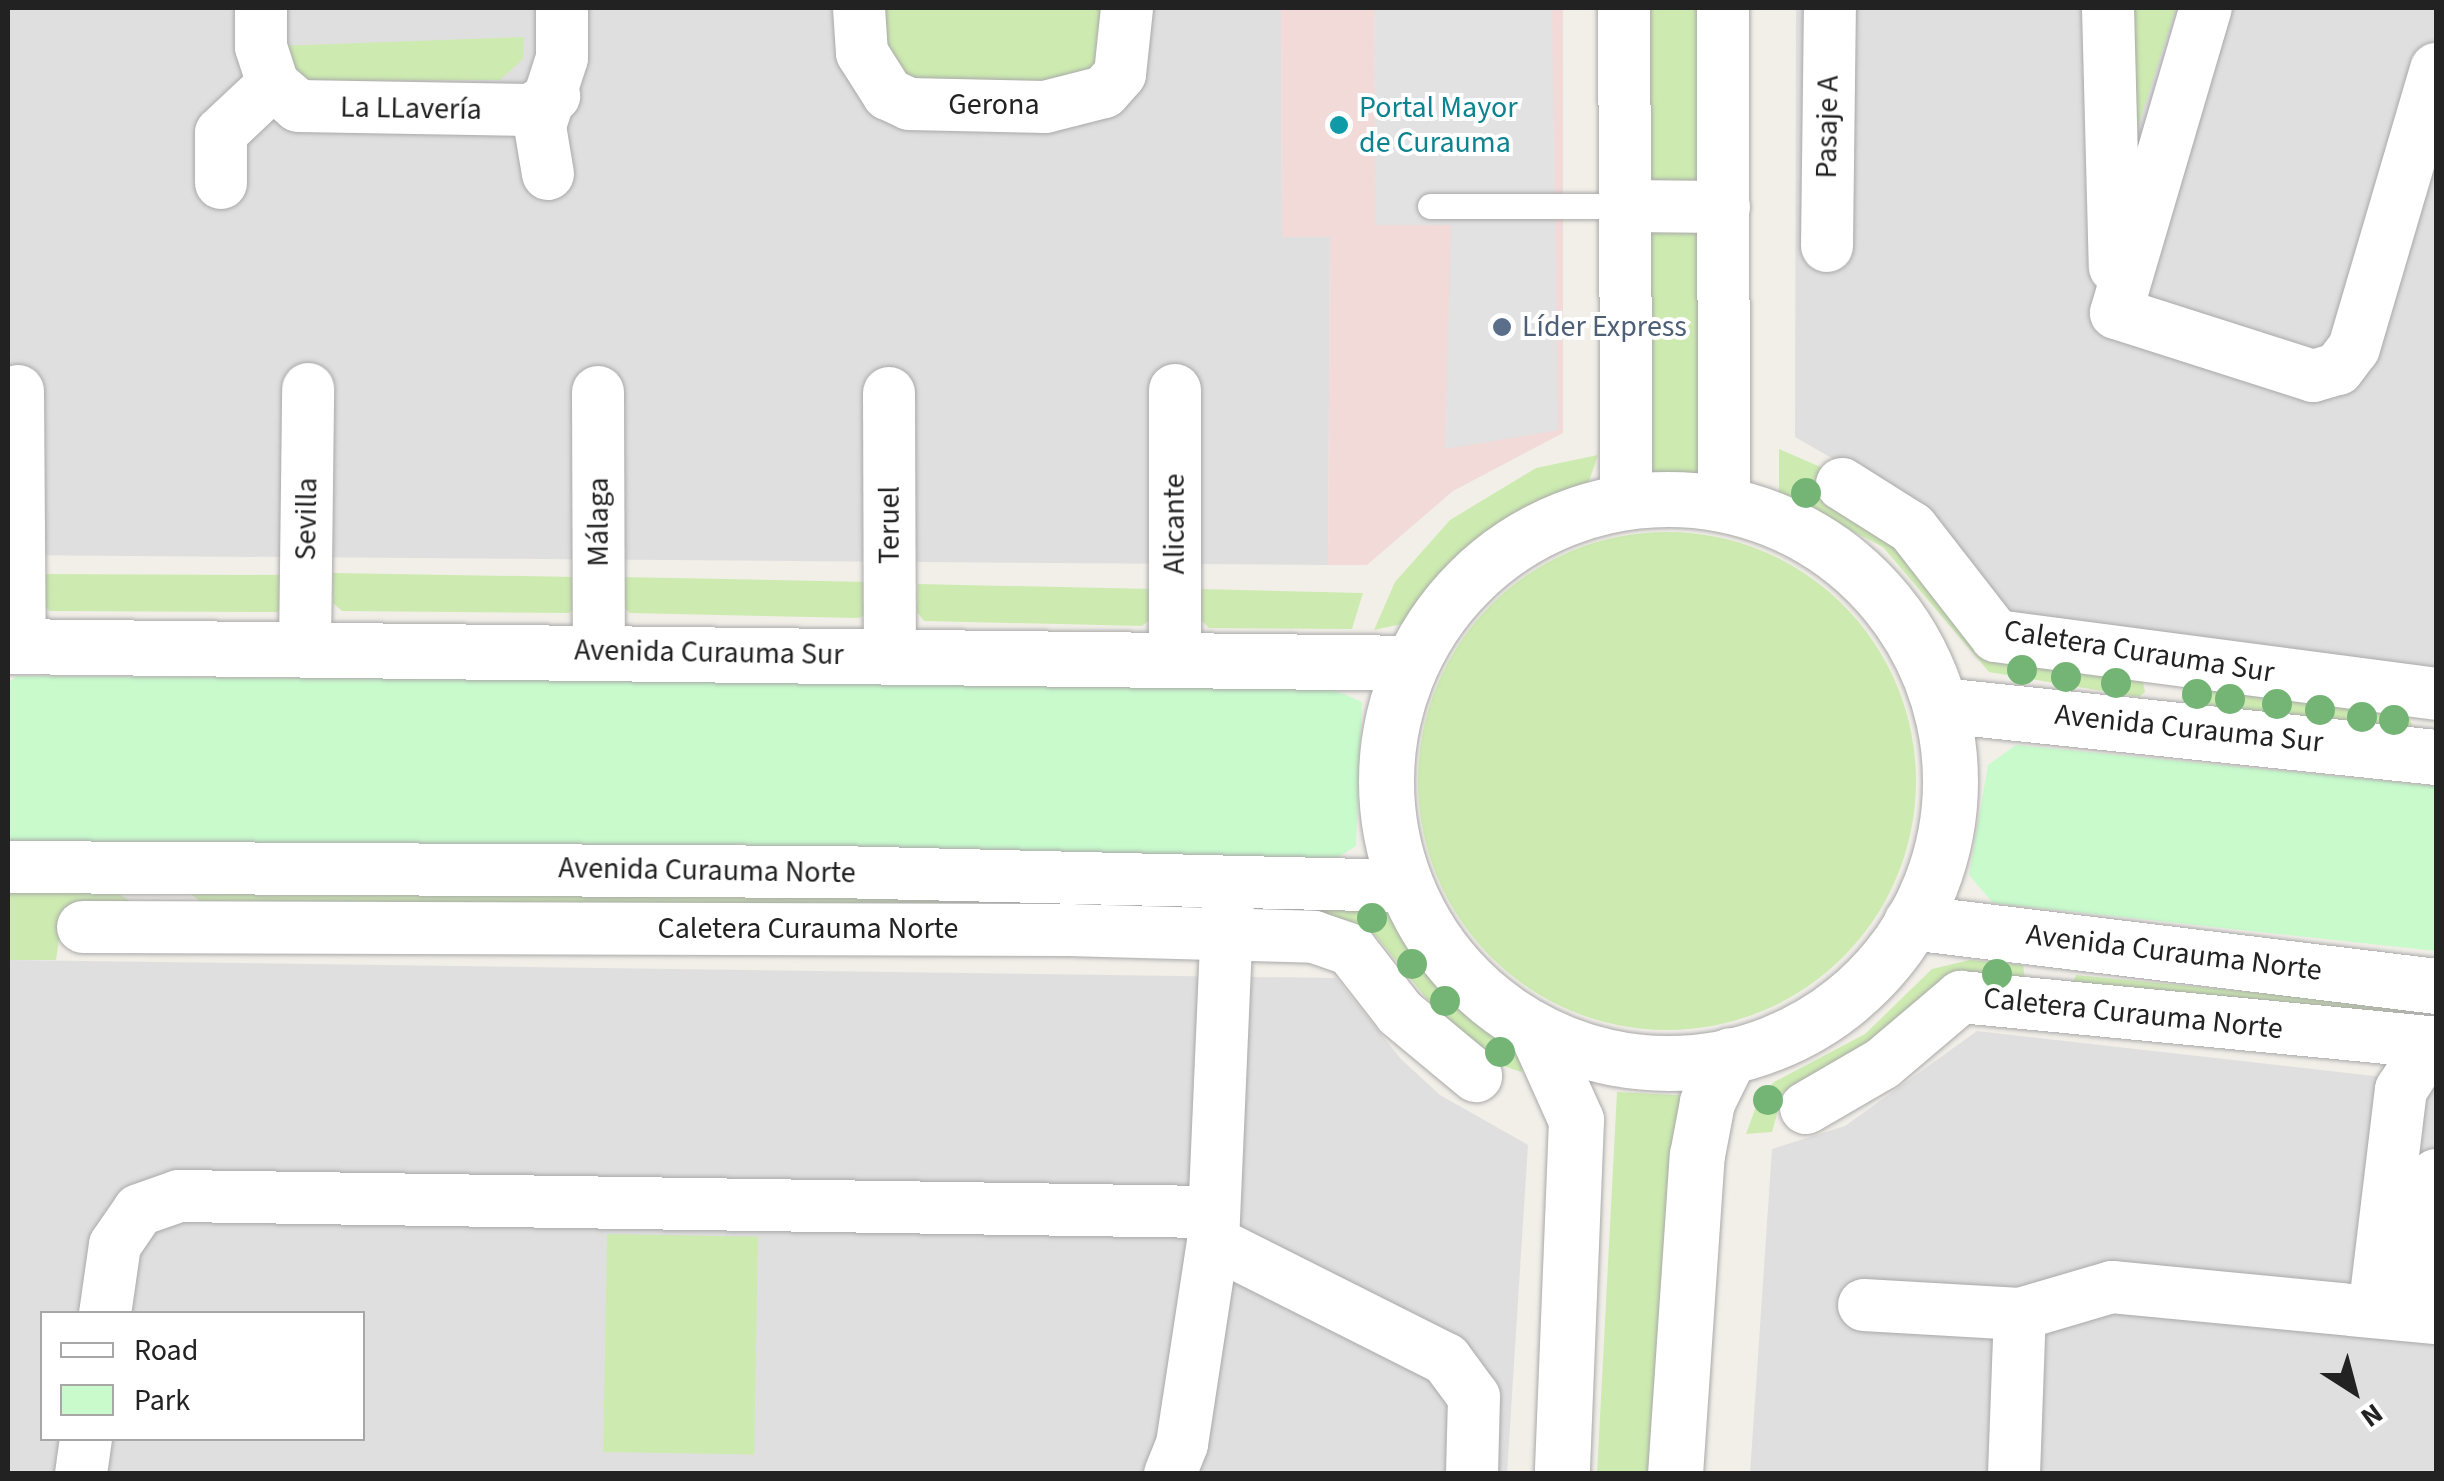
<!DOCTYPE html>
<meta charset="utf-8">
<style>
body{margin:0}
#map{position:relative;width:2444px;height:1481px;overflow:hidden;background:#f2efe9;font-family:"Source Sans 3",sans-serif}
div>[style]{position:absolute}
.residential>*{inset:0;background:#e0dfdf}
.commercial>*{inset:0;background:#f2dad9}
.grass>*{inset:0;background:#cdebb0;transform-origin:0 0}
.round{border-radius:50%}
.park>*{inset:0;background:#c8facc}
.parking>*{inset:0;background:#e2e2e2}
.roads{filter:drop-shadow(0 0 2px #a9a9a9) drop-shadow(0 0 2px #a9a9a9)}
.service>*{height:25px;margin:-12.5px;padding:0 12.5px;transform-origin:12.5px;border-radius:12.5px;background:#fff}
.minor>*{height:52px;margin:-26px;padding:0 26px;transform-origin:26px;border-radius:26px;background:#fff}
.tertiary>*{height:55px;margin:-27.5px;padding:0 27.5px;transform-origin:27.5px;border-radius:27.5px;background:#fff}
.tertiary>.ring{margin:-27.5px;padding:0;box-sizing:content-box;background:none;border:55px solid #fff;border-radius:50%}
.trees>*{width:30px;height:30px;margin:-15px;border-radius:50%;background:#74b475}
.dots>*{width:28px;height:28px;translate:-50% -50%;box-sizing:border-box;border:5px solid #fff;border-radius:50%}
span{translate:-50% -50%;white-space:nowrap;text-align:center;line-height:1.15;-webkit-text-stroke:8px #fff;paint-order:stroke}
.street-label{font-size:30px;color:#222}
.culture-label{font-size:30px;color:#0d838f}
.left{translate:0 -50%;text-align:left}
.service-label{font-size:30px;color:#4e5e75}
.frame{position:absolute;inset:0;border:10px solid #222;pointer-events:none}
.legend{position:absolute;left:40px;top:1311px;width:325px;height:130px;box-sizing:border-box;background:#fff;border:2px solid #a7a7a7;margin:0;padding:12px 18px;list-style:none;font-size:30px;color:#222}
.legend li{display:flex;align-items:center;gap:20px;height:50px}
.legend b{width:50px;border:2px solid #a7a7a7}
.north{position:absolute;left:2304px;top:1341px;width:100px;height:100px;-webkit-text-stroke:8px #fff;paint-order:stroke;rotate:144deg;font-size:28px;font-weight:700;line-height:40px;text-align:center;color:#222}
.north::after{content:'';display:block;margin:auto;width:35px;height:45px;background:#222;clip-path:polygon(50% 0,100% 100%,50% 72%,0 100%)}
</style>
<div id="map">
<div class="residential">
<i style="clip-path:polygon(8px 8px,1281px 8px,1282px 237px,1330px 237px,1328px 565px,8px 555px)"></i>
<i style="clip-path:polygon(1796px 8px,2436px 8px,2436px 673px,2004px 624px,1918px 508px,1795px 437px)"></i>
<i style="clip-path:polygon(evenodd,8px 960px,1336px 978px,1401px 1059px,1440px 1095px,1528px 1145px,1507px 1473px,8px 1473px,8px 960px,42px 1314px,362px 1314px,362px 1438px,42px 1438px,42px 1314px)"></i>
<i style="clip-path:polygon(1977px 1031px,2436px 1083px,2436px 1473px,1750px 1474px,1772px 1149px,1845px 1126px)"></i>
</div>
<div class="commercial">
<i style="clip-path:polygon(1281px 8px,1563px 8px,1563px 433px,1453px 491px,1367px 565px,1328px 565px,1330px 237px,1282px 237px)"></i>
</div>
<div class="grass">
<i style="clip-path:polygon(882px 8px,1110px 8px,1101px 81px,904px 84px,890px 76px)"></i>
<i style="left:1648px;top:8px;width:52px;height:179px"></i>
<i style="clip-path:polygon(2133px 8px,2176px 8px,2131px 148px)"></i>
<i style="clip-path:polygon(524px 37px,523px 59px,500px 80px,304px 81px,279px 46px)"></i>
<i style="left:1703px;top:221px;width:252px;height:54px;rotate:90deg"></i>
<i style="clip-path:polygon(1779px 449px,1839px 475px,1823px 504px,1862px 524px,1880px 522px,1989px 645px,2142px 678px,2145px 692px,2139px 697px,1989px 672px,1883px 547px,1779px 493px)"></i>
<i style="clip-path:polygon(1598px 455px,1586px 490px,1495px 541px,1416px 621px,1374px 630px,1395px 582px,1450px 520px,1536px 468px)"></i>
<i class="round" style="left:1418px;top:532px;width:498px;height:498px"></i>
<i style="clip-path:polygon(333px 573px,577px 577px,577px 605px,569px 613px,342px 611px,333px 603px)"></i>
<i style="clip-path:polygon(42px 574px,286px 575px,285px 605px,278px 612px,50px 611px,42px 605px)"></i>
<i style="clip-path:polygon(623px 577px,870px 582px,868px 613px,859px 618px,630px 613px,623px 607px)"></i>
<i style="clip-path:polygon(918px 584px,1153px 589px,1152px 618px,1142px 626px,924px 621px,917px 612px)"></i>
<i style="clip-path:polygon(1200px 589px,1363px 593px,1352px 629px,1209px 628px,1199px 618px)"></i>
<i style="clip-path:polygon(2189px 684px,2408px 713px,2412px 725px,2407px 731px,2186px 704px,2181px 698px)"></i>
<i style="clip-path:polygon(116px 892px,158px 919px,62px 919px,56px 960px,8px 960px,8px 893px)"></i>
<i style="clip-path:polygon(188px 892px,1188px 899px,1194px 914px,219px 916px)"></i>
<i style="clip-path:polygon(1294px 903px,1389px 909px,1473px 1015px,1532px 1059px,1521px 1072px,1498px 1064px,1436px 1010px,1372px 931px,1295px 925px)"></i>
<i style="clip-path:polygon(1970px 960px,2023px 965px,2025px 979px,1783px 1092px,1772px 1132px,1746px 1134px,1758px 1101px,1774px 1082px,1865px 1034px,1932px 969px)"></i>
<i style="clip-path:polygon(2076px 975px,2403px 1007px,2406px 1023px,2070px 987px)"></i>
<i style="left:1617px;top:1092px;width:63px;height:383px;rotate:3deg"></i>
<i style="left:607px;top:1234px;width:151px;height:218px;rotate:1deg"></i>
</div>
<div class="park">
<i style="clip-path:polygon(17px 676px,1325px 686px,1362px 702px,1356px 846px,1332px 861px,8px 843px,8px 683px)"></i>
<i style="clip-path:polygon(2016px 745px,2436px 786px,2436px 951px,1993px 903px,1969px 875px,1988px 765px)"></i>
</div>
<div class="parking">
<i style="clip-path:polygon(1374px 8px,1552px 8px,1558px 430px,1445px 449px,1451px 225px,1375px 225px)"></i>
</div>
<div class="roads">
<div class="service">
<i style="left:1430px;top:206px;width:195px"></i>
</div>
<div class="minor">
<i style="left:261px;top:8px;width:39px;rotate:90deg"></i>
<i style="left:261px;top:47px;width:39px;rotate:72deg"></i>
<i style="left:273px;top:84px;width:33px;rotate:41deg"></i>
<i style="left:298px;top:106px;width:232px;rotate:1deg"></i>
<i style="left:530px;top:110px;width:28px;rotate:-30deg"></i>
<i style="left:859px;top:8px;width:45px;rotate:86.2deg"></i>
<i style="left:862px;top:53px;width:49px;rotate:57.6deg"></i>
<i style="left:888px;top:94px;width:23px;rotate:25deg"></i>
<i style="left:909px;top:104px;width:136px;rotate:1.3deg"></i>
<i style="left:1045px;top:107px;width:61px;rotate:-14.3deg"></i>
<i style="left:1104px;top:92px;width:24px;rotate:-48deg"></i>
<i style="left:1120px;top:74px;width:66px;rotate:-83.9deg"></i>
<i style="left:1624px;top:8px;width:492px;rotate:89.7deg"></i>
<i style="left:1723px;top:8px;width:495px;rotate:89.9deg"></i>
<i style="left:2108px;top:8px;width:259px;rotate:88.5deg"></i>
<i style="left:548px;top:174px;width:49px;rotate:-99.5deg"></i>
<i style="left:540px;top:126px;width:71px;rotate:-72.1deg"></i>
<i style="left:562px;top:58px;width:50px;rotate:-90deg"></i>
<i style="left:221px;top:183px;width:50px;rotate:-90deg"></i>
<i style="left:221px;top:133px;width:71px;rotate:-43.3deg"></i>
<i style="left:1625px;top:206px;width:99px;rotate:0.6deg"></i>
<i style="left:1827px;top:246px;width:238px;rotate:-89.3deg"></i>
<i style="left:2116px;top:313px;width:207px;rotate:17.7deg"></i>
<i style="left:2313px;top:376px;width:26px;rotate:-16deg"></i>
<i style="left:2338px;top:369px;width:26px;rotate:-53deg"></i>
<i style="left:2354px;top:348px;width:291px;rotate:-73.6deg"></i>
<i style="left:2116px;top:313px;width:318px;rotate:-73.6deg"></i>
<i style="left:1175px;top:390px;width:269px;rotate:90deg"></i>
<i style="left:18px;top:391px;width:256px;rotate:89.6deg"></i>
<i style="left:598px;top:392px;width:259px;rotate:89.8deg"></i>
<i style="left:889px;top:393px;width:263px;rotate:89.8deg"></i>
<i style="left:1842px;top:484px;width:83px;rotate:32.2deg"></i>
<i style="left:1912px;top:528px;width:137px;rotate:52.1deg"></i>
<i style="left:1996px;top:636px;width:444px;rotate:7.5deg"></i>
<i style="left:305px;top:649px;width:260px;rotate:-89.3deg"></i>
<i style="left:8px;top:867px;width:829px;rotate:0.35deg"></i>
<i style="left:837px;top:872px;width:570px;rotate:1.41deg"></i>
<i style="left:83px;top:927px;width:987px;rotate:0.17deg"></i>
<i style="left:1070px;top:930px;width:244px;rotate:1.6deg"></i>
<i style="left:1314px;top:937px;width:39px;rotate:19deg"></i>
<i style="left:1351px;top:950px;width:80px;rotate:52.1deg"></i>
<i style="left:1400px;top:1013px;width:99px;rotate:39.7deg"></i>
<i style="left:1806px;top:1108px;width:88px;rotate:-30.1deg"></i>
<i style="left:1882px;top:1064px;width:104px;rotate:-40.3deg"></i>
<i style="left:1961px;top:997px;width:477px;rotate:5.5deg"></i>
<i style="left:1213px;top:1242px;width:261px;rotate:26.7deg"></i>
<i style="left:1446px;top:1359px;width:47px;rotate:53.6deg"></i>
<i style="left:1474px;top:1397px;width:77px;rotate:91.5deg"></i>
<i style="left:1864px;top:1305px;width:156px;rotate:3.3deg"></i>
<i style="left:2020px;top:1314px;width:96px;rotate:-16.4deg"></i>
<i style="left:2112px;top:1287px;width:325px;rotate:5.5deg"></i>
<i style="left:2374px;top:1312px;width:224px;rotate:-83.1deg"></i>
<i style="left:2401px;top:1090px;width:56px;rotate:-57.4deg"></i>
<i style="left:105px;top:1314px;width:70px;rotate:-81.8deg"></i>
<i style="left:115px;top:1245px;width:42px;rotate:-55.6deg"></i>
<i style="left:139px;top:1210px;width:42px;rotate:-19.3deg"></i>
<i style="left:179px;top:1196px;width:1032px;rotate:0.89deg"></i>
<i style="left:2419px;top:1316px;width:142px;rotate:-83.1deg"></i>
<i style="left:81px;top:1474px;width:36px;rotate:-82deg"></i>
<i style="left:1170px;top:1474px;width:32px;rotate:-68deg"></i>
<i style="left:1182px;top:1444px;width:204px;rotate:-81.3deg"></i>
<i style="left:1213px;top:1242px;width:342px;rotate:-87.5deg"></i>
<i style="left:2014px;top:1474px;width:160px;rotate:-87.9deg"></i>
</div>
<div class="tertiary">
<i class="ring" style="left:1386px;top:499px;width:509px;height:509px"></i>
<i style="left:8px;top:646px;width:1402px;rotate:0.69deg"></i>
<i style="left:1941px;top:705px;width:498px;rotate:6deg"></i>
<i style="left:1911px;top:922px;width:529px;rotate:6.95deg"></i>
<i style="left:1536px;top:1031px;width:98px;rotate:65.8deg"></i>
<i style="left:1576px;top:1120px;width:354px;rotate:92.3deg"></i>
<i style="left:1675px;top:1474px;width:320px;rotate:-86.1deg"></i>
<i style="left:1697px;top:1155px;width:54px;rotate:-79.3deg"></i>
<i style="left:1707px;top:1102px;width:52px;rotate:-63.9deg"></i>
</div>
</div>
<div class="trees">
<i style="left:1806px;top:493px"></i>
<i style="left:2022px;top:670px"></i>
<i style="left:2066px;top:677px"></i>
<i style="left:2116px;top:683px"></i>
<i style="left:2197px;top:694px"></i>
<i style="left:2230px;top:699px"></i>
<i style="left:2277px;top:704px"></i>
<i style="left:2320px;top:710px"></i>
<i style="left:2362px;top:717px"></i>
<i style="left:2394px;top:720px"></i>
<i style="left:1372px;top:918px"></i>
<i style="left:1412px;top:964px"></i>
<i style="left:1997px;top:974px"></i>
<i style="left:1445px;top:1001px"></i>
<i style="left:1500px;top:1052px"></i>
<i style="left:1768px;top:1100px"></i>
</div>
<div class="dots">
<i style="left:1339px;top:125px;background:#0f9aa8"></i>
<i style="left:1502px;top:327px;background:#5c6f8a"></i>
</div>
<div class="street-label">
<span style="left:994px;top:105px">Gerona</span>
<span style="left:411px;top:109px;rotate:1deg">La LLavería</span>
<span style="left:1828px;top:127px;rotate:-89deg">Pasaje A</span>
<span style="left:307px;top:519px;rotate:-89deg">Sevilla</span>
<span style="left:599px;top:522px;rotate:-90deg">Málaga</span>
<span style="left:1175px;top:524px;rotate:-90deg">Alicante</span>
<span style="left:890px;top:525px;rotate:-90deg">Teruel</span>
<span style="left:2139px;top:652px;rotate:9deg">Caletera Curauma Sur</span>
<span style="left:709px;top:653px;rotate:1deg">Avenida Curauma Sur</span>
<span style="left:2189px;top:729px;rotate:6deg">Avenida Curauma Sur</span>
<span style="left:707px;top:871px;rotate:1deg">Avenida Curauma Norte</span>
<span style="left:808px;top:929px">Caletera Curauma Norte</span>
<span style="left:2174px;top:953px;rotate:7deg">Avenida Curauma Norte</span>
<span style="left:2133px;top:1014px;rotate:6deg">Caletera Curauma Norte</span>
</div>
<div class="culture-label">
<span class="left" style="left:1359px;top:125px">Portal Mayor<br>de Curauma</span>
</div>
<div class="service-label">
<span class="left" style="left:1522px;top:327px">Líder Express</span>
</div>
<div class="frame"></div>
<ul class="legend">
<li><b style="height:12px;background:#fff"></b>Road</li>
<li><b style="height:28px;background:#c8facc"></b>Park</li>
</ul>
<div class="north">N</div>
</div>
